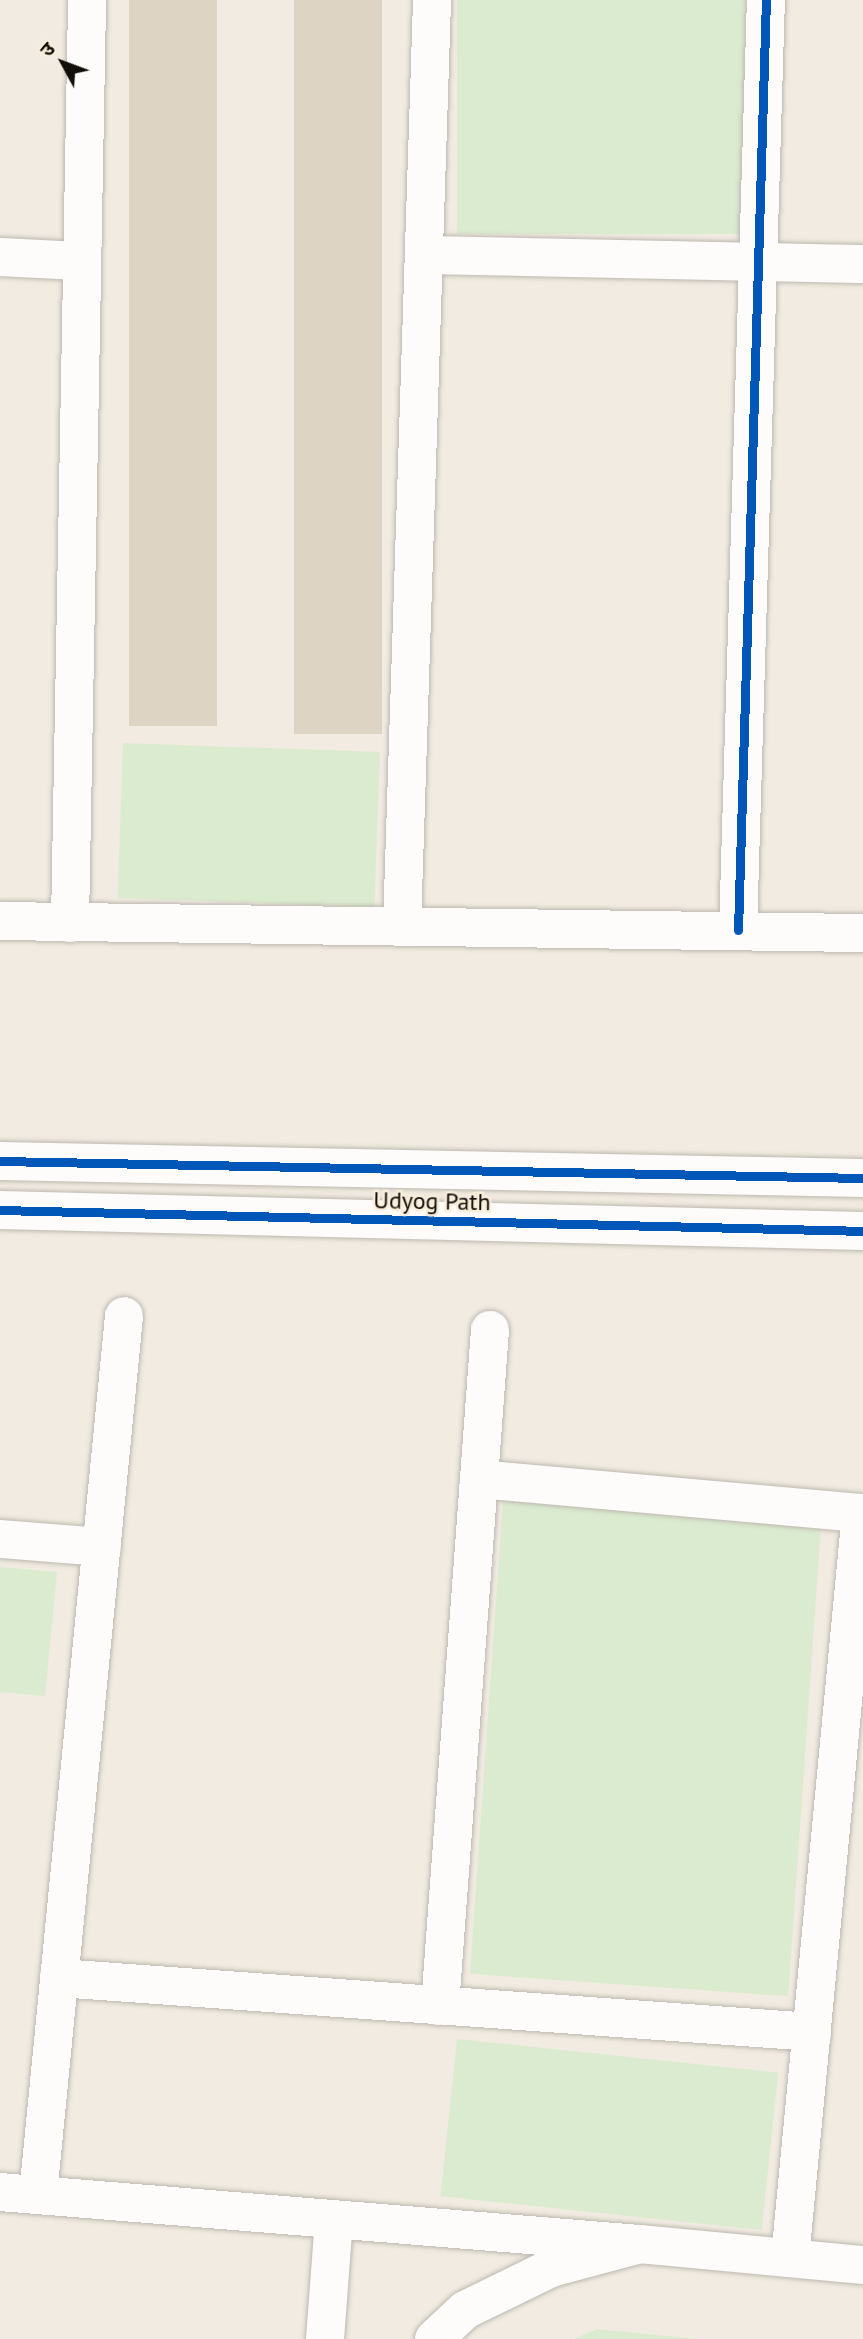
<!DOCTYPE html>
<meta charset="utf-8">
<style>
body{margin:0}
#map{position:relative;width:863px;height:2339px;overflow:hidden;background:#f1ebe1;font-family:"PT Sans","Noto Sans Devanagari",sans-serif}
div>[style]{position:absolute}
.green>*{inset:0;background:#dbebcf;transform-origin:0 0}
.building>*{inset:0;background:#ddd4c4;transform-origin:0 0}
.roads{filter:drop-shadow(0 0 2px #bdb8b1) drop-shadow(0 0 2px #bdb8b1)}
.minor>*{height:38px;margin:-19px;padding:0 19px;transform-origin:19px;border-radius:19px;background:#fdfcfa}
.secondary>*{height:38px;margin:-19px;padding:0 19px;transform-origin:19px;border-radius:19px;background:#fdfcfa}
.cycleway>*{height:9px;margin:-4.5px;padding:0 4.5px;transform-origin:4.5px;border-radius:4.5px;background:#0057b8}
span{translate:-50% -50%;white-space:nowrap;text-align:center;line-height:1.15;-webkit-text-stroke:5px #f8edda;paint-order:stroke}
.street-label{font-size:24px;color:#110d07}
.north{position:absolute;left:28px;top:28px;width:70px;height:70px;-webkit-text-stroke:5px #f8edda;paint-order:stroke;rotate:311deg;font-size:19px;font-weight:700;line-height:28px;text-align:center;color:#110d07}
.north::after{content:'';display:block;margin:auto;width:24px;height:32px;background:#110d07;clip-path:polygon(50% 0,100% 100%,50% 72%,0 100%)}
</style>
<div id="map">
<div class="green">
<i style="left:457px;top:0;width:288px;height:234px"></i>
<i style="left:123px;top:743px;width:257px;height:155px;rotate:2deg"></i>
<i style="left:503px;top:1501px;width:319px;height:474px;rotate:4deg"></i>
<i style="clip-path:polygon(0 1567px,57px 1572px,45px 1696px,0 1692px)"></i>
<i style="left:457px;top:2039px;width:323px;height:158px;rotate:6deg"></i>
<i style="clip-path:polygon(597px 2329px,697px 2339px,574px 2339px)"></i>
</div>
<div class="building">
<i style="left:129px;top:0;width:88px;height:726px"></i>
<i style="left:294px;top:0;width:88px;height:734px"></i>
</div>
<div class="roads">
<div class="minor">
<i style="left:424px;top:255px;width:439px;rotate:1.2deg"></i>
<i style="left:0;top:257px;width:80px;rotate:2.9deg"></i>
<i style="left:0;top:921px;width:863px;rotate:0.8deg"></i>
<i style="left:70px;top:923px;width:923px;rotate:-88.94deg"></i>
<i style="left:402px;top:926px;width:926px;rotate:-88.14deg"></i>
<i style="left:738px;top:930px;width:930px;rotate:-88.28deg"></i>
<i style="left:479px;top:1479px;width:386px;rotate:5.1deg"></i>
<i style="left:0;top:1539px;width:102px;rotate:4.5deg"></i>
<i style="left:59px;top:1978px;width:755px;rotate:4.1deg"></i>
<i style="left:440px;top:2006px;width:678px;rotate:-85.77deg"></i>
<i style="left:0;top:2192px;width:642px;rotate:4.65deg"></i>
<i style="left:38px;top:2195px;width:883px;rotate:-84.41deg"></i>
<i style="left:790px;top:2258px;width:748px;rotate:-84.56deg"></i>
<i style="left:325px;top:2339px;width:120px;rotate:-85.7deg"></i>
<i style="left:434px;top:2339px;width:42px;rotate:-43.1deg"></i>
<i style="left:465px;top:2310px;width:96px;rotate:-26deg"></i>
<i style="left:551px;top:2268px;width:92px;rotate:-15.1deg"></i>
<i style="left:640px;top:2244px;width:224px;rotate:5.4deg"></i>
</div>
<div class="secondary">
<i style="left:0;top:1161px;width:863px;rotate:1.13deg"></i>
<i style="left:0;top:1210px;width:863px;rotate:1.39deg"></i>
</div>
</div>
<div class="cycleway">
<i style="left:738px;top:930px;width:930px;rotate:-88.28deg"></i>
<i style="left:0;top:1161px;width:863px;rotate:1.13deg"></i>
<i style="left:0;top:1210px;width:863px;rotate:1.39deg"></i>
</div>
<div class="street-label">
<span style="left:432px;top:1201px;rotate:1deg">Udyog Path</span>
</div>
<div class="north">उ</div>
</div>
